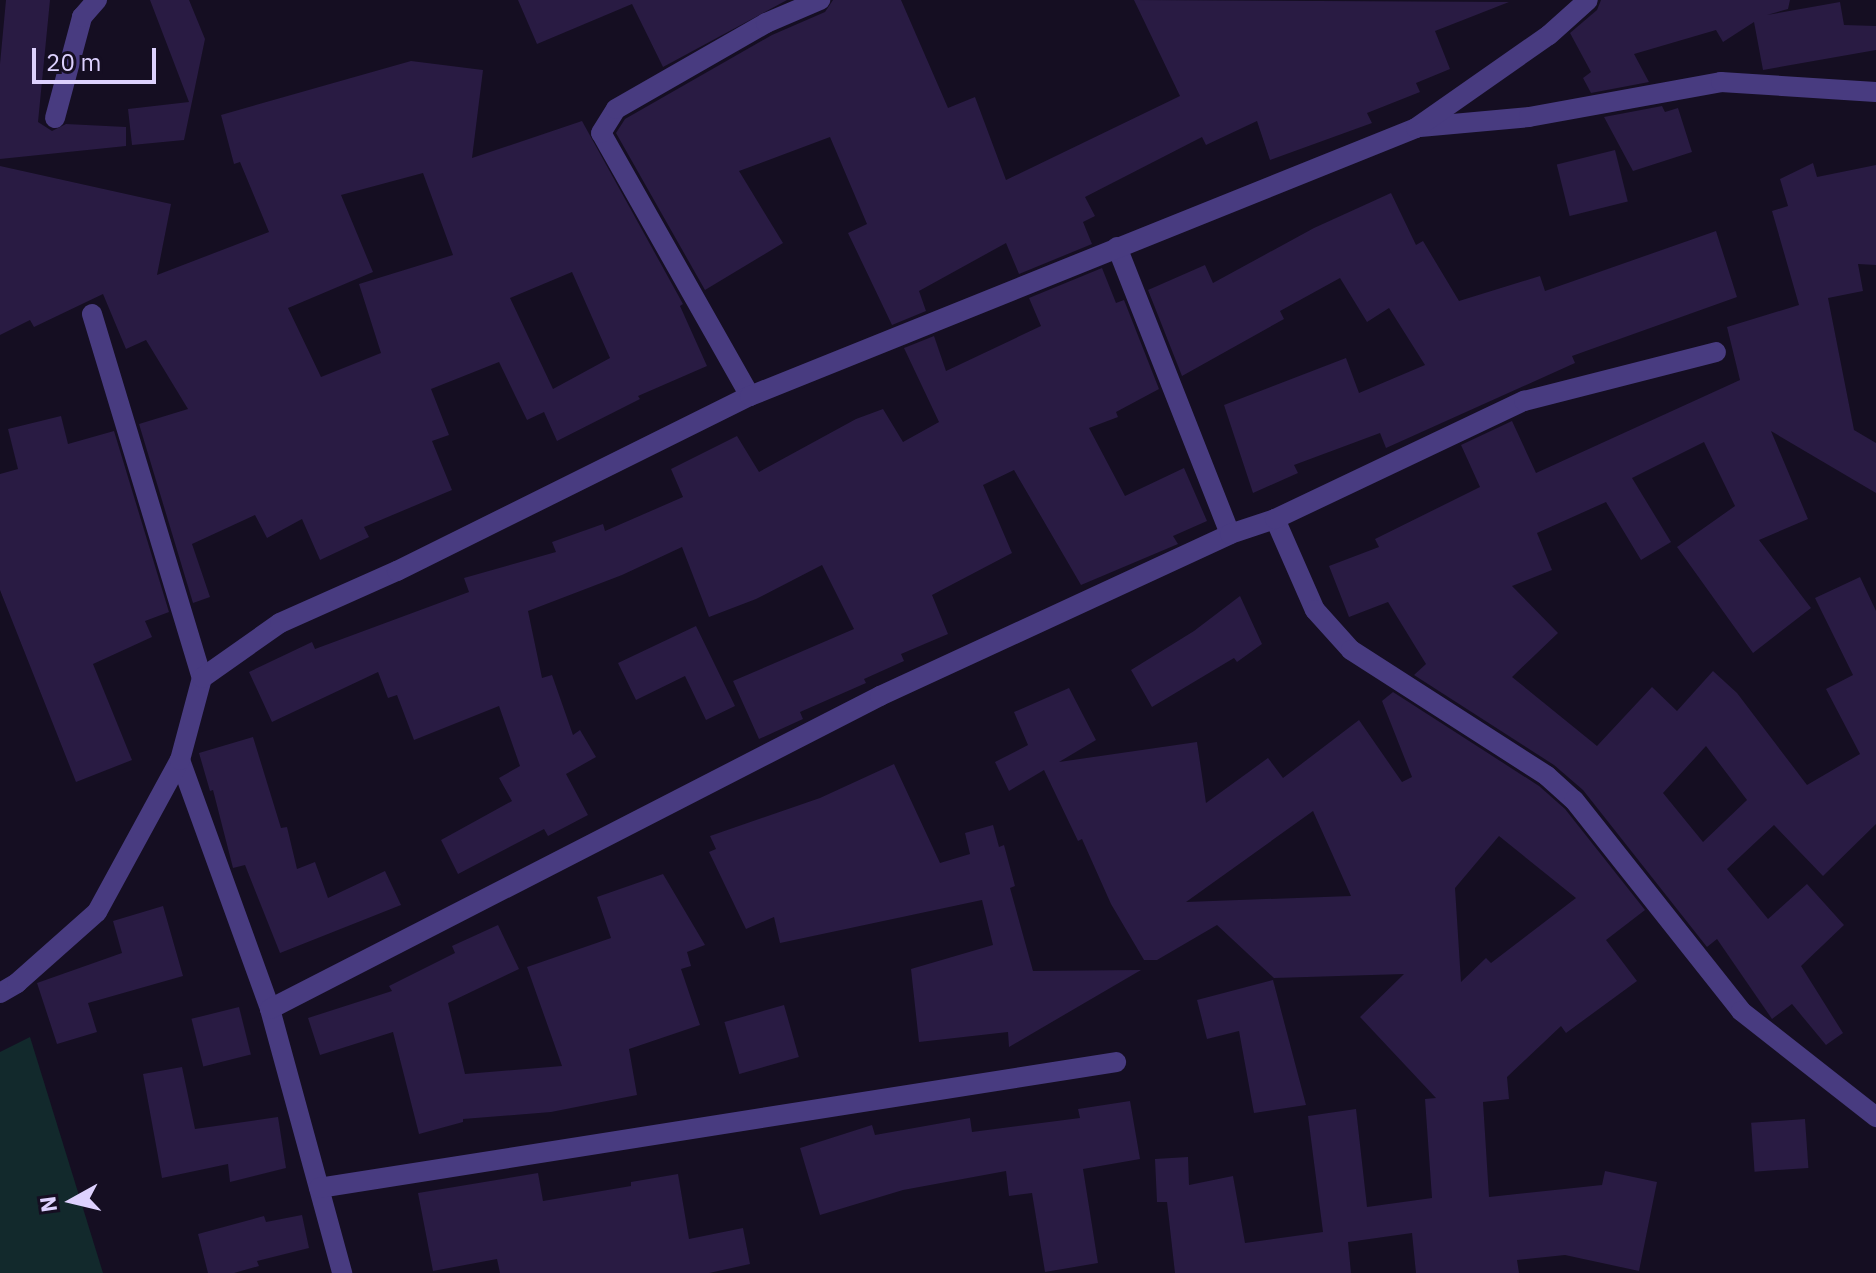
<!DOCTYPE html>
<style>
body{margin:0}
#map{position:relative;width:1876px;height:1273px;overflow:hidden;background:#150e22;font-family:"IBM Plex Sans",sans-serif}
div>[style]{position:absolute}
.green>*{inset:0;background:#12292c}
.building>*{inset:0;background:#291b43;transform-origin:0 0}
.street>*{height:20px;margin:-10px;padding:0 10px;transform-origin:10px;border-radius:10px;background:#483b80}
span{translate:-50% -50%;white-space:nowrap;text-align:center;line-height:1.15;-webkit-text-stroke:6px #150e22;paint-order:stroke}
.north{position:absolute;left:32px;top:1161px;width:80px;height:80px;-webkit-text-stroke:6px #150e22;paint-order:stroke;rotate:262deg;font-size:22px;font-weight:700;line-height:32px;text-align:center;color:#ddd1fe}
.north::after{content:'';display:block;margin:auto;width:28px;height:36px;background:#ddd1fe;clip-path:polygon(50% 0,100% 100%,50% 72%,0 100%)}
.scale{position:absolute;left:32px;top:48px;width:124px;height:36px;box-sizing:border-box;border:4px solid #ddd1fe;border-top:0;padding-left:10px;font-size:24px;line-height:28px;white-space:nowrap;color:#ddd1fe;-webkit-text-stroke:6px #150e22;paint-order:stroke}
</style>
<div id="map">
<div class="green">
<i style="clip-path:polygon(30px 1037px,103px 1273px,0 1273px,0 1052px)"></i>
</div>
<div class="building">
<i style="clip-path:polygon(6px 0,50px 0,38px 122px,52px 131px,66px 124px,126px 127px,126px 146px,0 159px,0 64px)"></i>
<i style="clip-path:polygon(150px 0,189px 0,205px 39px,184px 140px,132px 145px,128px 109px,189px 102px)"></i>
<i style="clip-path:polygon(518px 0,787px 0,663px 67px,632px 4px,537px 44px)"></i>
<i style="clip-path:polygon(833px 0,901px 0,948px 108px,975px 97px,1006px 180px,1180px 96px,1134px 0,1509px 2px,1435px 31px,1450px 69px,1416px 83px,1420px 92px,1367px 113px,1372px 123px,1270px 160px,1257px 121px,1206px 145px,1202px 137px,1085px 197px,1095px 216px,1083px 222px,1092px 244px,1019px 274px,1006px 243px,919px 291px,926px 311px,892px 325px,848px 233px,867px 224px,830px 137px,739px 171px,783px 243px,705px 290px,616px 133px,625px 119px,772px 35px,825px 12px)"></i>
<i style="clip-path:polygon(1601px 0,1790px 0,1788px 9px,1767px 15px,1840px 2px,1844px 25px,1876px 26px,1876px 50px,1763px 70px,1754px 22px,1723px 42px,1716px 30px,1634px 54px,1649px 82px,1591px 93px,1583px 78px,1591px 72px,1570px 33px,1597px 10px)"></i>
<i style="clip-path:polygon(evenodd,411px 61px,483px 70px,472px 158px,582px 121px,683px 304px,680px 306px,707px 366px,638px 396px,640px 399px,557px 441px,544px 412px,527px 420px,499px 362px,431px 389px,449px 435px,432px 441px,452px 490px,364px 527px,369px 537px,320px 560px,302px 519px,267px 538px,255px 515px,192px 544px,210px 597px,193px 603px,139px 424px,188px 409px,146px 340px,126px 349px,103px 294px,34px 327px,30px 320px,0 335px,0 166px,171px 204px,157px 275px,269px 232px,240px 162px,234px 164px,221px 115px,411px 61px,423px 173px,453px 255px,359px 284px,381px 353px,321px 377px,288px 308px,373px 272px,341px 195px,423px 173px,411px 61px,572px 272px,610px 358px,553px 389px,510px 298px,572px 272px)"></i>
<i style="clip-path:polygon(1662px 106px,1665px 112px,1678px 108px,1692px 152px,1633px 171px,1604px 117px)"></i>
<i style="left:1615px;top:150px;width:53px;height:60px;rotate:76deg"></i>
<i style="clip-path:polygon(evenodd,1813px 163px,1817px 177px,1876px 165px,1876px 265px,1858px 264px,1863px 291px,1828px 298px,1854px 430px,1876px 443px,1876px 493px,1771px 431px,1808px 519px,1759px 540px,1811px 608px,1753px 653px,1677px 547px,1735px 506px,1704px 442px,1632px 478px,1671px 542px,1641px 560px,1606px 502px,1537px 533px,1552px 570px,1512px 586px,1558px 633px,1512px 677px,1597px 746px,1652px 687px,1677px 711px,1713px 671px,1737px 693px,1807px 785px,1860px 754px,1826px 689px,1853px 675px,1815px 598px,1860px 577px,1876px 611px,1876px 824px,1823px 876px,1774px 825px,1727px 869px,1768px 919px,1807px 884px,1844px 925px,1801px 966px,1843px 1033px,1826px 1045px,1792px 1004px,1772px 1019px,1717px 939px,1707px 947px,1583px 790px,1554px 765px,1414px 675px,1426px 664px,1388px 602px,1349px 617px,1329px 566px,1379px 547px,1375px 539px,1480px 487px,1461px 445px,1512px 421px,1536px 473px,1740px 380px,1727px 327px,1799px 305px,1772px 211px,1788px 206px,1780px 179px,1813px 163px,1706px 746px,1747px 800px,1703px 842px,1663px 793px,1706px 746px)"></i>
<i style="clip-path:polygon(1391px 193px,1416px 245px,1423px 241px,1459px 301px,1540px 276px,1545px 291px,1716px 231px,1737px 297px,1572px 356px,1575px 363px,1386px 448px,1380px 433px,1294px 465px,1298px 473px,1253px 493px,1224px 405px,1346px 358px,1359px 393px,1425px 365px,1389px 308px,1367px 322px,1340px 278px,1280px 311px,1284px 319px,1182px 376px,1148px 290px,1205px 265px,1213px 283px,1314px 228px)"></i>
<i style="clip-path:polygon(1102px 268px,1116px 303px,1124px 300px,1159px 389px,1116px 412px,1118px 417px,1089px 428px,1125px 496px,1184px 468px,1207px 521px,1173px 536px,1178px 544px,1081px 585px,1014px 470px,983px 485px,1012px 553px,932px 595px,948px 634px,901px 654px,904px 661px,864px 679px,866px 683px,800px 712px,803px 719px,759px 739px,733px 681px,854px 629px,822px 565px,756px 599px,709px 617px,682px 547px,622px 575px,528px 611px,542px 678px,552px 675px,573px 735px,580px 730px,596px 757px,566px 774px,588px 815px,548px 836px,544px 829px,458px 874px,441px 840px,512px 801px,499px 778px,520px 766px,499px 706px,414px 740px,397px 695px,388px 698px,378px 672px,272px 722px,249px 672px,312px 642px,315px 649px,469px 592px,464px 578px,556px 552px,552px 542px,603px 524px,605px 531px,683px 497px,671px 469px,737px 436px,759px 472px,856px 419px,883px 409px,903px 442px,939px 422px,904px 348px,934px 336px,946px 371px,1041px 326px,1029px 298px)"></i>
<i style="clip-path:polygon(61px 416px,68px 444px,114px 431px,169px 612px,145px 621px,152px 637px,93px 664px,132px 760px,76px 782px,0 590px,0 474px,18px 469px,8px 429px)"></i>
<i style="clip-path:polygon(1240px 596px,1262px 644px,1237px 662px,1234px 658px,1152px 707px,1131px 670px,1194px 631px)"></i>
<i style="clip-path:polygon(696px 626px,735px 706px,706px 720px,685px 676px,636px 700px,618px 663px)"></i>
<i style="clip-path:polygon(evenodd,1069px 688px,1096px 740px,1059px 762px,1197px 742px,1206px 803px,1268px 758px,1283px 778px,1359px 720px,1402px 782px,1412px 777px,1382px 701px,1393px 692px,1539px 786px,1565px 809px,1645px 910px,1606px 940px,1637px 981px,1566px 1033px,1561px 1026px,1507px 1077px,1509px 1099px,1483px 1102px,1489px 1197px,1602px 1185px,1605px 1171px,1657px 1182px,1639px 1271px,1565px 1255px,1517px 1260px,1519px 1273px,1416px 1273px,1412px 1233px,1348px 1242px,1351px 1273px,1175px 1273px,1167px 1202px,1157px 1202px,1155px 1159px,1188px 1157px,1189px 1185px,1233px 1176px,1245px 1243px,1323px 1232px,1308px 1116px,1356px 1109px,1367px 1207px,1432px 1198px,1425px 1099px,1436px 1098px,1360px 1017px,1404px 974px,1274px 978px,1217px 925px,1157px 960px,1144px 960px,1111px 904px,1082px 839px,1078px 841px,1044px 770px,1009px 791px,995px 762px,1028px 745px,1014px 712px,1069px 688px,1313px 811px,1351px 896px,1186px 902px,1313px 811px,1069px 688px,1499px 836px,1576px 898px,1491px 963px,1486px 958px,1461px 982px,1455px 888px,1499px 836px)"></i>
<i style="clip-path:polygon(253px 737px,281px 828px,287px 827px,297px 869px,315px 862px,328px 898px,385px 871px,401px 905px,280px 953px,245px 865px,233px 868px,213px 790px,210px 791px,199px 753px)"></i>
<i style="clip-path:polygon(894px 764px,940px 863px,970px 854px,965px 833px,993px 825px,999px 847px,1004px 845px,1015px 886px,1010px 888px,1033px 971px,1141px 970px,1009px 1047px,1008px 1032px,919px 1042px,911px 969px,993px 945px,982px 900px,780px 943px,774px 917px,746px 929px,709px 852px,716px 849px,710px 836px,820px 798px)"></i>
<i style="clip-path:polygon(663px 874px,705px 945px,687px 952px,691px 966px,681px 969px,700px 1025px,629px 1049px,637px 1095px,551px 1112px,463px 1119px,463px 1122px,419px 1134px,393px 1032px,320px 1055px,308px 1018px,392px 991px,389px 986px,455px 953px,452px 946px,498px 925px,519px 969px,448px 1003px,465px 1074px,562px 1066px,527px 967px,611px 938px,597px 897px)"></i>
<i style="clip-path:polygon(163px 906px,183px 976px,88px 1003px,97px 1032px,57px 1044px,37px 983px,122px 953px,113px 921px)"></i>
<i style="clip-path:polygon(1273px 980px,1306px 1105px,1254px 1113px,1239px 1031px,1207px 1039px,1197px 1000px)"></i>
<i style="left:784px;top:1005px;width:54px;height:62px;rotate:74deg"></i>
<i style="left:239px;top:1007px;width:49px;height:49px;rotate:76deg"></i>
<i style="clip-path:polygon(182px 1067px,195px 1129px,278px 1117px,286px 1168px,230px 1182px,228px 1164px,162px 1178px,143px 1074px)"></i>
<i style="clip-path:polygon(1130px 1101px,1140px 1159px,1083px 1169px,1098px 1263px,1045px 1272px,1032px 1193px,1009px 1196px,1006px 1171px,903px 1190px,820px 1215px,800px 1148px,872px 1125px,875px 1135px,970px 1118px,972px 1132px,1080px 1118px,1078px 1109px)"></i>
<i style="left:1805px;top:1119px;width:49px;height:54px;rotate:86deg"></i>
<i style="clip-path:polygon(538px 1173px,543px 1201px,631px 1186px,631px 1182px,678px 1174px,689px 1239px,743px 1228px,750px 1264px,709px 1273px,500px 1273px,497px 1259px,433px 1271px,418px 1193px)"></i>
<i style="clip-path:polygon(302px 1215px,309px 1248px,257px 1261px,259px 1266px,234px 1273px,208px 1273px,198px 1234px,264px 1216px,266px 1222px)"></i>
</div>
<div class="street">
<i style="left:55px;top:118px;width:105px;rotate:-75deg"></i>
<i style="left:82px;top:17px;width:23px;rotate:-49deg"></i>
<i style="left:1420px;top:127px;width:109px;rotate:-5.2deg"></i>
<i style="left:1529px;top:117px;width:195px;rotate:-10.3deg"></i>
<i style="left:1721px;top:82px;width:155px;rotate:3.7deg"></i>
<i style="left:1117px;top:247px;width:308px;rotate:68.5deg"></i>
<i style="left:92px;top:314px;width:380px;rotate:73.2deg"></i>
<i style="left:750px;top:396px;width:302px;rotate:-119.5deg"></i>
<i style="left:601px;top:133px;width:28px;rotate:-58deg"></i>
<i style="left:616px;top:109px;width:173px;rotate:-29.8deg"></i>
<i style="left:766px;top:23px;width:59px;rotate:-23.1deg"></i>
<i style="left:1275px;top:519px;width:99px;rotate:66.3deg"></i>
<i style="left:1315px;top:610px;width:54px;rotate:48deg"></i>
<i style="left:1351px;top:650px;width:233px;rotate:32.7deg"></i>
<i style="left:1547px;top:776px;width:36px;rotate:42deg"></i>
<i style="left:1574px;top:800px;width:269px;rotate:51.6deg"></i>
<i style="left:1741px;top:1011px;width:172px;rotate:38.1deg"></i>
<i style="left:180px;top:760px;width:265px;rotate:70.1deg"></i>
<i style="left:270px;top:1009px;width:274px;rotate:74.7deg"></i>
<i style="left:0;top:993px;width:20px;rotate:-30deg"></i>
<i style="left:17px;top:983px;width:107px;rotate:-41.6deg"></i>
<i style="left:97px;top:912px;width:173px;rotate:-61.4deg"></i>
<i style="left:180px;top:760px;width:85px;rotate:-75deg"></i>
<i style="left:202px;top:678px;width:95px;rotate:-35.2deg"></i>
<i style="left:280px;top:623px;width:128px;rotate:-24deg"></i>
<i style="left:397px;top:571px;width:394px;rotate:-26.4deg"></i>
<i style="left:750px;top:396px;width:718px;rotate:-21.92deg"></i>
<i style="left:1416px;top:128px;width:162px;rotate:-35deg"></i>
<i style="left:1549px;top:35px;width:52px;rotate:-41.9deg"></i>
<i style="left:270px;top:1009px;width:686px;rotate:-27.16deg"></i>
<i style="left:880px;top:696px;width:386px;rotate:-24.8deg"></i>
<i style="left:1230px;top:534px;width:47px;rotate:-18.4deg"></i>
<i style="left:1275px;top:519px;width:276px;rotate:-25.4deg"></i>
<i style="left:1524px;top:401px;width:198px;rotate:-14.3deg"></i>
<i style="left:319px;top:1188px;width:807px;rotate:-8.98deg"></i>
</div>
<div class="north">N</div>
<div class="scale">20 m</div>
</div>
